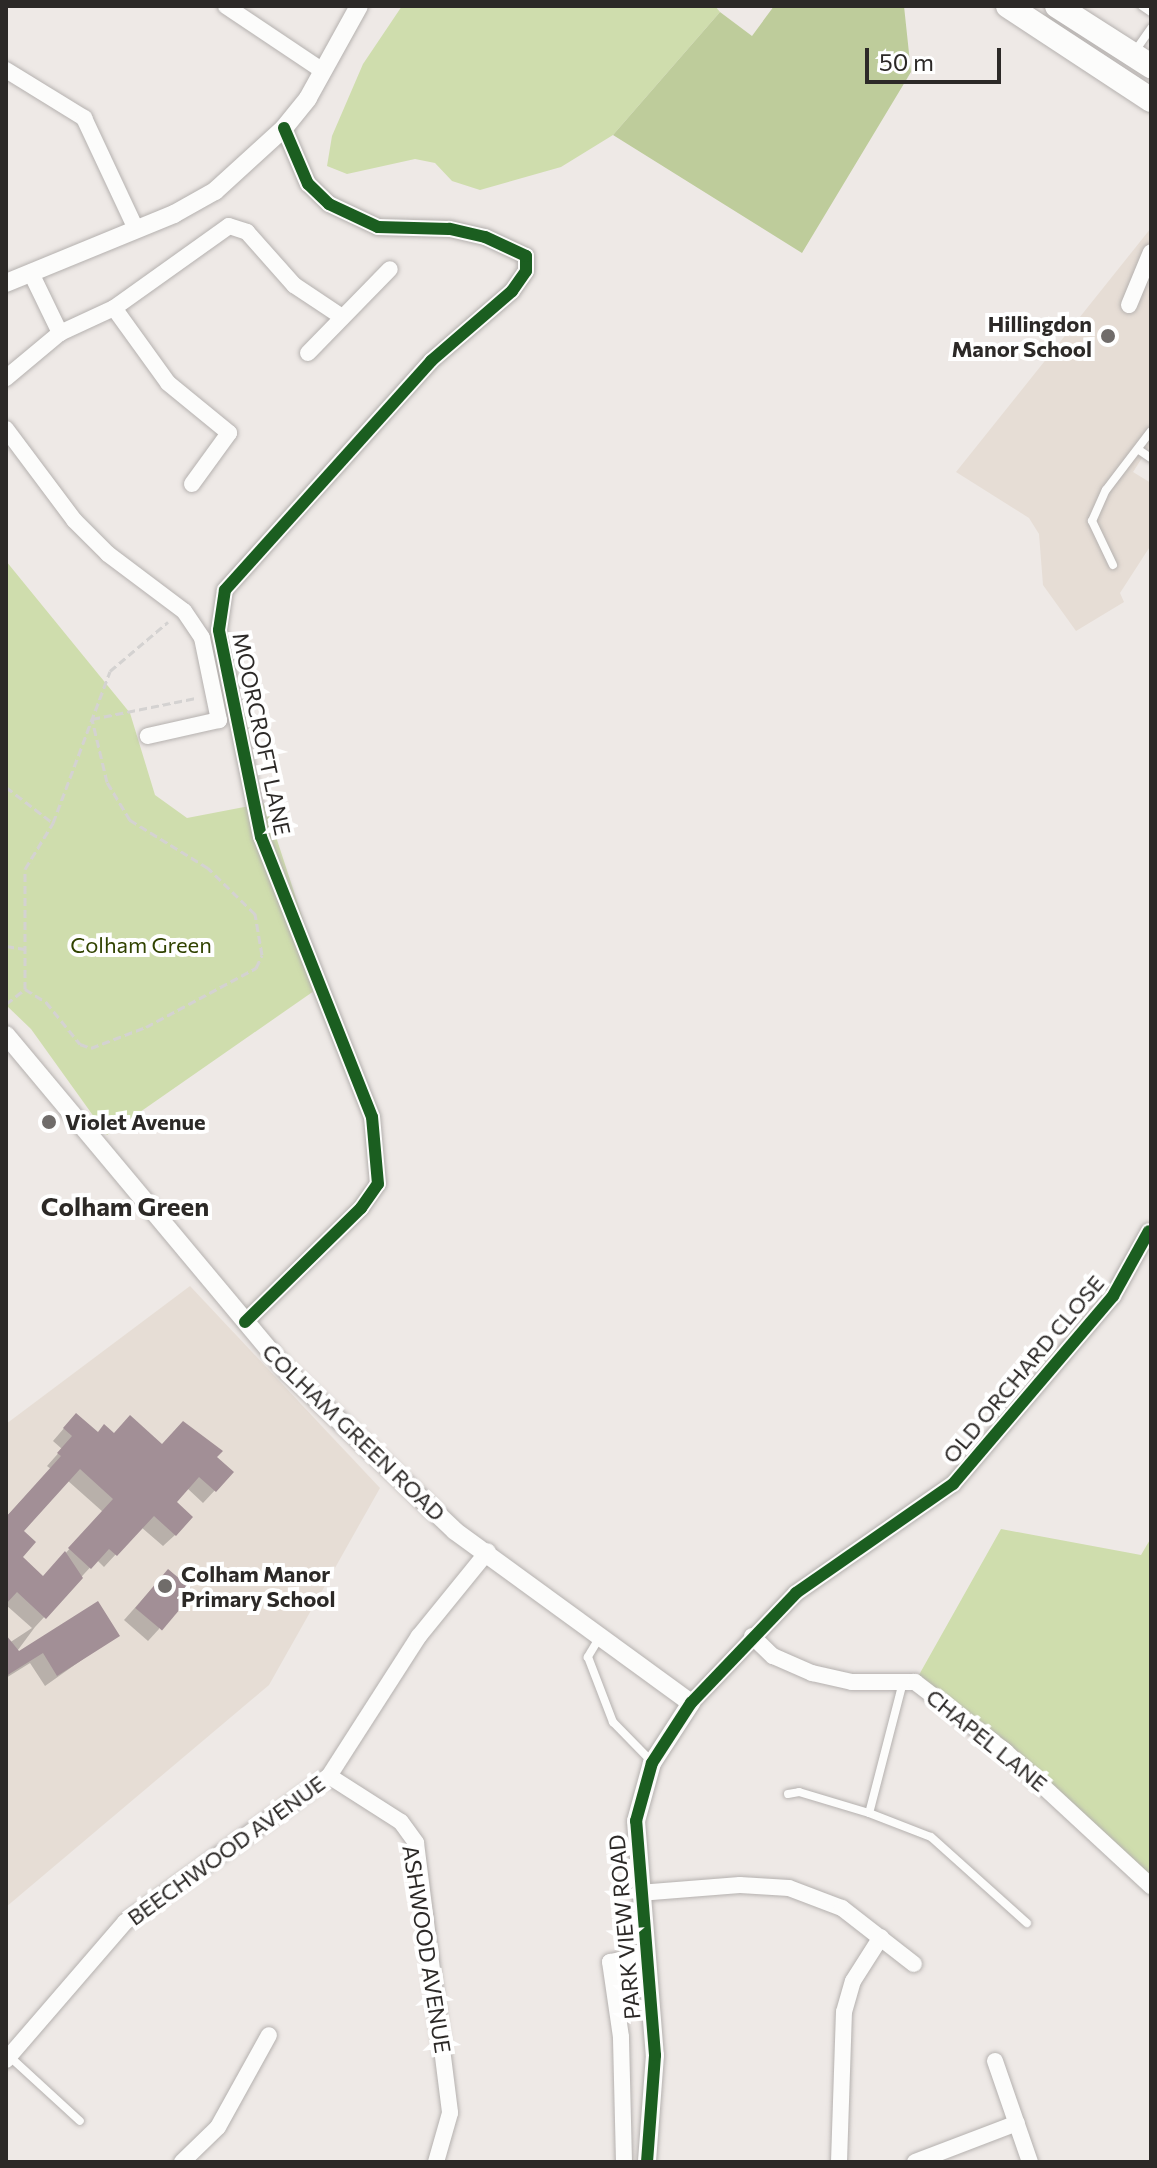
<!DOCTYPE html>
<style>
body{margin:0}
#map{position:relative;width:1157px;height:2168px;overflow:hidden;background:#eee9e6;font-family:Commissioner,sans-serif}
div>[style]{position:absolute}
.built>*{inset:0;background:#e6ddd5}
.green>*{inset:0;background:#cfddad}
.forest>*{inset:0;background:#becc9b}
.shadow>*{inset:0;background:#0003}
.building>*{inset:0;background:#a28f96;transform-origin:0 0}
.path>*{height:3px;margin-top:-1.5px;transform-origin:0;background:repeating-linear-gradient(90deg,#d4d2d1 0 8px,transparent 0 12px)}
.roads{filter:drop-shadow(0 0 2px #b5b1af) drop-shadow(0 0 2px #b5b1af)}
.service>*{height:8px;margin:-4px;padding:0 4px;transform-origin:4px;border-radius:4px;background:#fcfcfb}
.minor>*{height:16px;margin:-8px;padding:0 8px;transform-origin:8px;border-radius:8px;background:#fcfcfb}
.tertiary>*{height:18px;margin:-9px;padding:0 9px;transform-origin:9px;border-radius:9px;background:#fcfcfb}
.primary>*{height:24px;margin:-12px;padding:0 12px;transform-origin:12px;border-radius:12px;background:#fcfcfb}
.cycleway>*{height:12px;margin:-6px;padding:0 6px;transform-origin:6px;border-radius:6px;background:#1b5e20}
.dots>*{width:22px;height:22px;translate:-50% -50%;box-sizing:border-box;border:4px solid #fff;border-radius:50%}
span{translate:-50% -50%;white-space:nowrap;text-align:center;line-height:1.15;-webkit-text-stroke:8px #fff;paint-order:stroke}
.poi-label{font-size:22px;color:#2c2927;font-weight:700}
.right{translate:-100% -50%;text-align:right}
.left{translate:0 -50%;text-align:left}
.street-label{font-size:22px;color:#2c2927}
.park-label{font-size:22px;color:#314300}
.quarter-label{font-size:26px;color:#2c2927;font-weight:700}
.frame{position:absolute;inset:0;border:8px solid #2c2927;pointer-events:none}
.scale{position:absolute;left:865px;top:48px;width:136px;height:36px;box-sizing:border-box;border:4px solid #2c2927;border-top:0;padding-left:10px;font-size:24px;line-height:28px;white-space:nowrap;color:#2c2927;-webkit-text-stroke:6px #fff;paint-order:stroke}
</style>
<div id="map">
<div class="built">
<i style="clip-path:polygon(1151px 228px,1151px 444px,1133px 472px,1151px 483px,1151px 545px,1120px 593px,1124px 602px,1076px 631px,1043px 585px,1039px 534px,1029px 518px,956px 472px)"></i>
<i style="clip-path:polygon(190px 1286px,380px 1488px,269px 1685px,6px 1907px,6px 1424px)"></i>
</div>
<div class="green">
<i style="clip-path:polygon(402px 6px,715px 6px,720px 12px,613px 135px,561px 167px,480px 190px,452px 181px,435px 163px,415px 159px,347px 174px,327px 166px,332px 136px,363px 64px)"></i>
<i style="clip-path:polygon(6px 561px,130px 713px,155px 795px,187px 818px,265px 803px,324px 984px,107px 1135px,31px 1029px,6px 1005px)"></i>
<i style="clip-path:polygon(1001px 1529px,1141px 1555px,1151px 1538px,1151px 1886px,915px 1682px)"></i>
</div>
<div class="forest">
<i style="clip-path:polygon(774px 6px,904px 6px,911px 72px,802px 253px,613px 135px,720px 12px,752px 36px)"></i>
</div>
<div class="shadow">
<i style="clip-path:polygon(evenodd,65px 1427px,214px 1458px,231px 1473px,203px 1503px,187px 1488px,174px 1502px,175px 1535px,163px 1546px,141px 1527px,104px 1567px,97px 1560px,35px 1627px,12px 1658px,117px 1635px,45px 1686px,30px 1663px,6px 1678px,6px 1645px,32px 1628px,6px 1605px,6px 1517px,51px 1469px,47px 1466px,62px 1449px,53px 1441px,65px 1427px,67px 1480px,103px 1512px,43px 1578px,20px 1557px,21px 1531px,67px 1480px)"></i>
<i style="clip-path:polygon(157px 1583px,159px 1629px,148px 1641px,124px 1620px)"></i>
</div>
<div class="building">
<i style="clip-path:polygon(76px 1413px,98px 1432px,104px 1424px,114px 1433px,130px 1415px,162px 1444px,183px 1421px,223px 1451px,217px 1457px,234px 1472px,216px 1492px,199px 1477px,177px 1502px,193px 1517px,176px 1536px,154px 1516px,117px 1556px,109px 1549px,91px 1569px,68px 1548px,113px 1499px,80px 1469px,24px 1531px,36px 1542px,23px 1557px,43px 1576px,65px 1551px,83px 1578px,46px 1619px,17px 1592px,6px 1604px,6px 1517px,61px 1456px,57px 1453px,72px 1436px,63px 1428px)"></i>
<i style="left:168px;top:1569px;width:35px;height:51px;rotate:40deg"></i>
<i style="clip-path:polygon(98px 1601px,120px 1636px,57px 1676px,43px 1653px,6px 1676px,6px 1635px,19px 1651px)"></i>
</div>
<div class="path">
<i style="left:6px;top:787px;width:59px;rotate:37.5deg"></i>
<i style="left:6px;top:946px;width:19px;rotate:9deg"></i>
<i style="left:25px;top:989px;width:120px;rotate:-90deg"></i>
<i style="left:25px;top:869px;width:54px;rotate:-58.7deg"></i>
<i style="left:53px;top:823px;width:162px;rotate:-69.4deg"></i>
<i style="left:110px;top:671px;width:76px;rotate:-40.2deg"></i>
<i style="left:25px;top:989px;width:25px;rotate:32deg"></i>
<i style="left:46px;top:1002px;width:54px;rotate:51deg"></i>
<i style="left:80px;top:1044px;width:12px;rotate:20deg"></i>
<i style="left:91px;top:1048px;width:59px;rotate:-20.9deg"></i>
<i style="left:146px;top:1027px;width:125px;rotate:-28.2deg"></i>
<i style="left:256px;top:968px;width:14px;rotate:-65deg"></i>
<i style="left:262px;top:955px;width:42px;rotate:-99.7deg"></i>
<i style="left:255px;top:914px;width:66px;rotate:-135.6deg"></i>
<i style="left:208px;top:868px;width:92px;rotate:-148.4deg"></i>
<i style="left:130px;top:820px;width:44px;rotate:-121.2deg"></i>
<i style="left:107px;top:782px;width:65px;rotate:-103.4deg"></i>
<i style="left:92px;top:719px;width:106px;rotate:-11.4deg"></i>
<i style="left:6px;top:1004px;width:24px;rotate:-38deg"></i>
</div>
<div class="roads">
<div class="service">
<i style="left:1142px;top:6px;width:11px;rotate:34deg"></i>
<i style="left:1133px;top:54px;width:32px;rotate:-55deg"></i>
<i style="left:1139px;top:450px;width:14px;rotate:34deg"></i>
<i style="left:1113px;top:565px;width:49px;rotate:-115.5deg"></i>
<i style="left:1092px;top:521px;width:34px;rotate:-66deg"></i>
<i style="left:1106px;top:490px;width:74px;rotate:-52.7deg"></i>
<i style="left:601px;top:1635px;width:26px;rotate:121deg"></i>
<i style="left:588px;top:1657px;width:70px;rotate:69deg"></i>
<i style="left:613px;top:1722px;width:56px;rotate:45.7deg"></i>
<i style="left:903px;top:1682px;width:135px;rotate:104.5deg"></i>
<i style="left:869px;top:1813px;width:66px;rotate:21.2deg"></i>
<i style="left:931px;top:1837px;width:129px;rotate:41.9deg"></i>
<i style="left:788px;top:1794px;width:11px;rotate:-10deg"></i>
<i style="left:799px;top:1792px;width:73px;rotate:16.7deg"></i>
<i style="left:9px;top:2056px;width:96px;rotate:42.5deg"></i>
</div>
<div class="minor">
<i style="left:226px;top:6px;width:117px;rotate:33.8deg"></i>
<i style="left:6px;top:70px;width:92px;rotate:31.6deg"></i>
<i style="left:84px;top:118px;width:123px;rotate:64.9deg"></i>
<i style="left:31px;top:273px;width:67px;rotate:64.2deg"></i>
<i style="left:1129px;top:305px;width:57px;rotate:-67.5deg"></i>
<i style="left:114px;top:308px;width:92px;rotate:54.2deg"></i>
<i style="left:168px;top:383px;width:79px;rotate:39.3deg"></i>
<i style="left:229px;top:433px;width:63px;rotate:126deg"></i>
<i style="left:308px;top:353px;width:117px;rotate:-45.7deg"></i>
<i style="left:6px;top:378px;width:70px;rotate:-39.8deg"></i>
<i style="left:60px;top:333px;width:60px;rotate:-24.8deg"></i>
<i style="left:114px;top:308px;width:141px;rotate:-35.5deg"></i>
<i style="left:229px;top:226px;width:19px;rotate:18deg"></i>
<i style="left:247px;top:232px;width:71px;rotate:48.4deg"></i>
<i style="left:294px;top:285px;width:58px;rotate:33.7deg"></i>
<i style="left:6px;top:429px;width:114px;rotate:53.2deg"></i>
<i style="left:74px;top:520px;width:48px;rotate:45deg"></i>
<i style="left:108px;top:554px;width:95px;rotate:36.9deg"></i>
<i style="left:184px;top:611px;width:32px;rotate:56deg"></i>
<i style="left:202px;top:638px;width:84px;rotate:78.3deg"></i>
<i style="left:219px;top:720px;width:73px;rotate:167.3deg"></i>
<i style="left:245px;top:1322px;width:163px;rotate:-44.5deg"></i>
<i style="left:361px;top:1208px;width:29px;rotate:-55deg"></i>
<i style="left:378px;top:1184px;width:67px;rotate:-95.1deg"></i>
<i style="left:372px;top:1117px;width:301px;rotate:-111.6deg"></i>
<i style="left:261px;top:837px;width:211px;rotate:-101.5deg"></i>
<i style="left:219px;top:630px;width:40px;rotate:-81.5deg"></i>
<i style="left:225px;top:590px;width:308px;rotate:-48deg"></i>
<i style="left:431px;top:361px;width:107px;rotate:-40.8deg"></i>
<i style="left:512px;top:291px;width:24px;rotate:-55deg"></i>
<i style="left:526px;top:271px;width:15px;rotate:-90deg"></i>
<i style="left:526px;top:256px;width:45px;rotate:-155.1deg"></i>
<i style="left:485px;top:237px;width:37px;rotate:-167deg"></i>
<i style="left:449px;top:229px;width:71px;rotate:-178.4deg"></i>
<i style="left:378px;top:227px;width:54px;rotate:-154.9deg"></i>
<i style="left:329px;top:204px;width:29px;rotate:-136deg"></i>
<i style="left:308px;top:184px;width:61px;rotate:-113.2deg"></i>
<i style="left:752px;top:1636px;width:29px;rotate:44deg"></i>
<i style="left:773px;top:1656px;width:43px;rotate:23.6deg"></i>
<i style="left:812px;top:1673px;width:41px;rotate:12.7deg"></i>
<i style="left:852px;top:1682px;width:63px"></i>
<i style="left:915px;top:1682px;width:113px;rotate:37.5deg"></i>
<i style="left:1005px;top:1751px;width:199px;rotate:42.8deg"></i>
<i style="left:691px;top:1703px;width:152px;rotate:-46.3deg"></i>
<i style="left:796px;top:1593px;width:191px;rotate:-34.8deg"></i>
<i style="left:953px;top:1484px;width:247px;rotate:-49.6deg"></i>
<i style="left:1113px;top:1296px;width:74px;rotate:-61deg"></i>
<i style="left:329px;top:1776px;width:85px;rotate:32.6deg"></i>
<i style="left:401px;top:1822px;width:26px;rotate:54deg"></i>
<i style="left:416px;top:1843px;width:272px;rotate:82.8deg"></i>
<i style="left:450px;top:2113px;width:51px;rotate:105.9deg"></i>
<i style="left:639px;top:1893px;width:101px;rotate:-4.5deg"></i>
<i style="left:740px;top:1885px;width:49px;rotate:3.5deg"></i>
<i style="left:789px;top:1888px;width:57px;rotate:20.7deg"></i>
<i style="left:842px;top:1908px;width:91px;rotate:37.9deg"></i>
<i style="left:6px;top:2060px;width:182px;rotate:-49.2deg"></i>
<i style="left:125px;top:1922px;width:251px;rotate:-35.6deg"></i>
<i style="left:329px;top:1776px;width:166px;rotate:-57.3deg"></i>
<i style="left:419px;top:1636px;width:109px;rotate:-50.9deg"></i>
<i style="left:995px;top:2061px;width:107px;rotate:70.9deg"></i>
<i style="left:182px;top:2162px;width:50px;rotate:-44.2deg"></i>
<i style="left:218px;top:2127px;width:105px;rotate:-61deg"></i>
<i style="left:624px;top:2162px;width:125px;rotate:-91.4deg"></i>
<i style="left:621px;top:2037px;width:76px;rotate:-98.3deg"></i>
<i style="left:610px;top:1962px;width:36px;rotate:-11deg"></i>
<i style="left:839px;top:2162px;width:150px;rotate:-88.1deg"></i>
<i style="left:844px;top:2012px;width:32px;rotate:-74deg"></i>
<i style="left:853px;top:1981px;width:52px;rotate:-57.5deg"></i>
<i style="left:915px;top:2162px;width:109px;rotate:-20.9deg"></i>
</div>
<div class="tertiary">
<i style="left:6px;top:283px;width:182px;rotate:-22.3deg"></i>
<i style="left:174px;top:214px;width:47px;rotate:-29.3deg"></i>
<i style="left:215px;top:191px;width:93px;rotate:-42.4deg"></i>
<i style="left:284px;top:128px;width:38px;rotate:-51deg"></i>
<i style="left:308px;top:98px;width:105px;rotate:-61deg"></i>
<i style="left:6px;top:1035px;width:437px;rotate:50.1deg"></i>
<i style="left:286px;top:1370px;width:233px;rotate:43.6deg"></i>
<i style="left:455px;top:1531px;width:292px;rotate:36.1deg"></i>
<i style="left:691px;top:1703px;width:72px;rotate:123deg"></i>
<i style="left:652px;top:1763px;width:60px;rotate:105.4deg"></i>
<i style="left:636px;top:1821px;width:235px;rotate:85.4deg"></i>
<i style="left:655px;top:2055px;width:107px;rotate:94.3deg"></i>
</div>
<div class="primary">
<i style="left:1008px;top:6px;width:171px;rotate:33.3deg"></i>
<i style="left:1057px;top:6px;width:112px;rotate:32.6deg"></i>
</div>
</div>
<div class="cycleway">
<i style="left:245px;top:1322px;width:163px;rotate:-44.5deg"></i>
<i style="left:361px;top:1208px;width:29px;rotate:-55deg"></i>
<i style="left:378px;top:1184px;width:67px;rotate:-95.1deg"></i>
<i style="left:372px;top:1117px;width:301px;rotate:-111.6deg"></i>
<i style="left:261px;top:837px;width:211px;rotate:-101.5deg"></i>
<i style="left:219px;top:630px;width:40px;rotate:-81.5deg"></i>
<i style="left:225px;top:590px;width:308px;rotate:-48deg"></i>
<i style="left:431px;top:361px;width:107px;rotate:-40.8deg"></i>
<i style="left:512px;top:291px;width:24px;rotate:-55deg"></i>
<i style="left:526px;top:271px;width:15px;rotate:-90deg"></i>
<i style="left:526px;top:256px;width:45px;rotate:-155.1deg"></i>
<i style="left:485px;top:237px;width:37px;rotate:-167deg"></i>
<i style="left:449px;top:229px;width:71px;rotate:-178.4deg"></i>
<i style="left:378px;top:227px;width:54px;rotate:-154.9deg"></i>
<i style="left:329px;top:204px;width:29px;rotate:-136deg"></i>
<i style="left:308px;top:184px;width:61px;rotate:-113.2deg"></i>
<i style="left:647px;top:2162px;width:107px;rotate:-85.7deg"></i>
<i style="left:655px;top:2055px;width:235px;rotate:-94.6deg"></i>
<i style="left:636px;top:1821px;width:60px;rotate:-74.6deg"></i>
<i style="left:652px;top:1763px;width:72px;rotate:-57deg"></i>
<i style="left:691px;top:1703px;width:152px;rotate:-46.3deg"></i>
<i style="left:796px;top:1593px;width:191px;rotate:-34.8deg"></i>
<i style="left:953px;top:1484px;width:247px;rotate:-49.6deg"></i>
<i style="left:1113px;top:1296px;width:74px;rotate:-61deg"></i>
</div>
<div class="dots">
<i style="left:1108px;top:336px;background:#706c6a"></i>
<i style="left:49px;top:1122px;background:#706c6a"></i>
<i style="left:165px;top:1586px;background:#706c6a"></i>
</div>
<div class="poi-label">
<span class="right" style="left:1092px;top:336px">Hillingdon<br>Manor School</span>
<span class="left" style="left:65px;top:1122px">Violet Avenue</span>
<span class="left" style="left:181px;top:1586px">Colham Manor<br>Primary School</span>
</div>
<div class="street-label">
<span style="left:262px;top:734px;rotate:78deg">MOORCROFT LANE</span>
<span style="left:1023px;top:1369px;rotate:-50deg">OLD ORCHARD CLOSE</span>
<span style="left:354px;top:1432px;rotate:44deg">COLHAM GREEN ROAD</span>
<span style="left:987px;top:1740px;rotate:39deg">CHAPEL LANE</span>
<span style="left:226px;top:1850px;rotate:-36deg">BEECHWOOD AVENUE</span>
<span style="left:624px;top:1927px;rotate:-95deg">PARK VIEW ROAD</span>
<span style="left:427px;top:1949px;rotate:81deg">ASHWOOD AVENUE</span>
</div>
<div class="park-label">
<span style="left:141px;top:945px">Colham Green</span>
</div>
<div class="quarter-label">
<span style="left:125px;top:1206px">Colham Green</span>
</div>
<div class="frame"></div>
<div class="scale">50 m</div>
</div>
